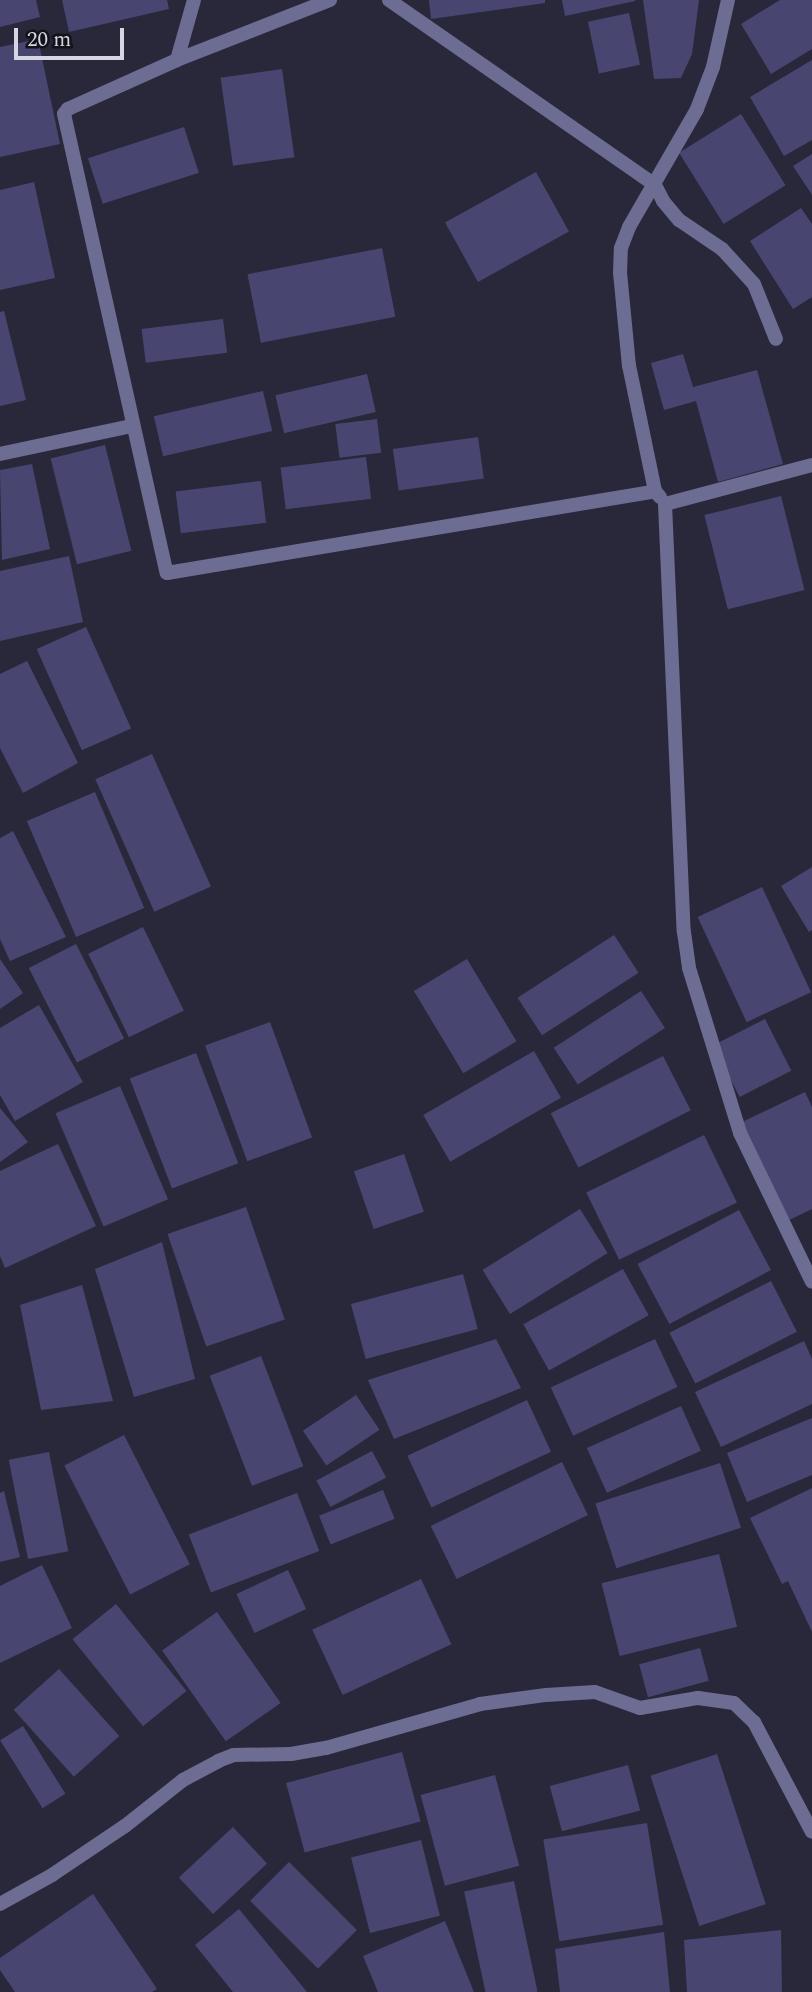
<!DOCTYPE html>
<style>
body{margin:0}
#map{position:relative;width:812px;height:1992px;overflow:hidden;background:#29283a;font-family:Spectral,serif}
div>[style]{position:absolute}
.building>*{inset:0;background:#484570;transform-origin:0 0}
.minor>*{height:14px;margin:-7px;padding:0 7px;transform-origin:7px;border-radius:7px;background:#6d6c93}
span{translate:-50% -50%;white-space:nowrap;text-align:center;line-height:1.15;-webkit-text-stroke:7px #12121a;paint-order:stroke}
.scale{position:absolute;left:14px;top:28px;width:110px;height:32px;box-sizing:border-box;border:4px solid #d6d6e2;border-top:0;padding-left:9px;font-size:21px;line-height:24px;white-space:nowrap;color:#d6d6e2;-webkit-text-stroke:5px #12121a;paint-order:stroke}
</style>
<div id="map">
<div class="building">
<i style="clip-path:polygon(0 0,36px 0,40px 17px,0 27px)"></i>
<i style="clip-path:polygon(62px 0,167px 0,169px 9px,69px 32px)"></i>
<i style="clip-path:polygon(429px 0,545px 0,545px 3px,431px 19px)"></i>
<i style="clip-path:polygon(562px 0,635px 0,635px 1px,565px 16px)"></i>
<i style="clip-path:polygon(643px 0,699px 0,692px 54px,681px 78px,654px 79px)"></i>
<i style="clip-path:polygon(780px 0,812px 0,812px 49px,771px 74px,741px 24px)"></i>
<i style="left:629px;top:13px;width:53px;height:42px;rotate:78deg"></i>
<i style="clip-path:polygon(38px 39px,60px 144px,0 157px,0 47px)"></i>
<i style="clip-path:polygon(812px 60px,812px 140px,784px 156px,750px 97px)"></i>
<i style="left:282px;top:69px;width:89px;height:62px;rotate:82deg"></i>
<i style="left:741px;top:114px;width:84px;height:73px;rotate:58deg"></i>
<i style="left:184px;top:127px;width:48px;height:101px;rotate:72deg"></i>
<i style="clip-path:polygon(812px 154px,812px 195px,793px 166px)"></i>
<i style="left:536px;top:172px;width:68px;height:104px;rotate:61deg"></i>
<i style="clip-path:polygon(34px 182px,55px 278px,0 290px,0 190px)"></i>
<i style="clip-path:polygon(801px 208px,812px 224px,812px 297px,793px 309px,750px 241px)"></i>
<i style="left:382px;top:248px;width:70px;height:137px;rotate:79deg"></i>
<i style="clip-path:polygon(4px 311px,26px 400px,0 406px,0 312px)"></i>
<i style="left:223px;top:319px;width:34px;height:82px;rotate:83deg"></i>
<i style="clip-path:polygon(683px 354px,693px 387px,757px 370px,783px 464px,718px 482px,696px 401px,664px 410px,651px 363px)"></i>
<i style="left:367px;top:374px;width:39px;height:94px;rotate:77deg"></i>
<i style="left:263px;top:391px;width:41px;height:112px;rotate:77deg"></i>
<i style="left:377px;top:419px;width:34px;height:42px;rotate:83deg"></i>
<i style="left:478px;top:437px;width:42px;height:86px;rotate:82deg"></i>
<i style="left:105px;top:445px;width:109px;height:56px;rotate:76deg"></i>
<i style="left:366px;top:457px;width:42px;height:86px;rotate:83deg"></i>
<i style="clip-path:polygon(32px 464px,50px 549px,2px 560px,0 470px)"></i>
<i style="left:261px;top:481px;width:42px;height:86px;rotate:83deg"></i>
<i style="left:781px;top:496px;width:97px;height:79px;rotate:76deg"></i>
<i style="clip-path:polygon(69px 556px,83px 622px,0 641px,0 571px)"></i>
<i style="left:86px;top:627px;width:111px;height:54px;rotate:66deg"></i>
<i style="clip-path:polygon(27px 661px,78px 763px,23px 793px,0 748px,0 674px)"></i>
<i style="left:152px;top:754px;width:145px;height:62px;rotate:66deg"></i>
<i style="left:95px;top:792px;width:126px;height:74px;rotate:67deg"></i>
<i style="clip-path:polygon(13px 831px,66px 937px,10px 961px,0 939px,0 838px)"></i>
<i style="clip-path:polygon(812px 867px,812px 930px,809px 932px,781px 886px)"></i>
<i style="left:762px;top:887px;width:116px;height:71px;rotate:65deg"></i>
<i style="left:143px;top:927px;width:93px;height:61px;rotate:64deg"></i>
<i style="left:614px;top:935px;width:45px;height:115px;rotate:57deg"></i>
<i style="left:76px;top:944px;width:106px;height:53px;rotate:63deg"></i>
<i style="clip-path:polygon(0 959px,23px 993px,0 1009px)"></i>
<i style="left:467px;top:959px;width:96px;height:62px;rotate:59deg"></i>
<i style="left:641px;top:991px;width:44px;height:104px;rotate:57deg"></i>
<i style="clip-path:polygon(39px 1005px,83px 1082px,15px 1121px,0 1095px,0 1028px)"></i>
<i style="left:765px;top:1019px;width:58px;height:58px;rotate:63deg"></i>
<i style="left:270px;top:1022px;width:123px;height:69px;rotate:70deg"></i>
<i style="left:534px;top:1051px;width:54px;height:128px;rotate:60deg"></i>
<i style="left:196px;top:1053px;width:118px;height:71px;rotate:69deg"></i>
<i style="left:663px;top:1056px;width:61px;height:126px;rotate:63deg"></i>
<i style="left:120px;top:1086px;width:123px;height:70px;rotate:67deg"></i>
<i style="clip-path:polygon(805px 1092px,812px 1107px,812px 1209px,785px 1222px,738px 1124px)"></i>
<i style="clip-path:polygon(0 1108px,28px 1142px,0 1162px)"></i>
<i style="left:704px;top:1135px;width:75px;height:131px;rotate:64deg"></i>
<i style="clip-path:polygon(58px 1144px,96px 1226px,5px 1268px,0 1256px,0 1171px)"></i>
<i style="left:404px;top:1154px;width:61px;height:53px;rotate:71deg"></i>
<i style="left:246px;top:1207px;width:119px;height:83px;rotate:71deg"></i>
<i style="left:580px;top:1209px;width:52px;height:115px;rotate:58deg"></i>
<i style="left:739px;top:1210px;width:68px;height:115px;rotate:62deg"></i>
<i style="clip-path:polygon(162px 1242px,195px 1379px,134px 1397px,95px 1269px)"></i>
<i style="left:623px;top:1269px;width:53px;height:114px;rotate:61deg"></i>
<i style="left:463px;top:1274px;width:57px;height:116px;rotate:75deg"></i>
<i style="left:771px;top:1281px;width:57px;height:114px;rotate:63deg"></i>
<i style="clip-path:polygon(82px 1285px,113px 1401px,41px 1410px,20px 1305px)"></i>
<i style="clip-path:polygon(496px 1339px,521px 1388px,394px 1439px,368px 1380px)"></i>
<i style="left:655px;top:1339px;width:53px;height:115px;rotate:65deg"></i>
<i style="clip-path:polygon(804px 1341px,812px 1359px,812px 1404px,721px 1447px,695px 1392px)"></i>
<i style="left:261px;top:1356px;width:118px;height:55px;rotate:69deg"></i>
<i style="left:356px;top:1395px;width:42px;height:64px;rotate:56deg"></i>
<i style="left:527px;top:1400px;width:57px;height:132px;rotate:65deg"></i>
<i style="left:681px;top:1406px;width:49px;height:103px;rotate:66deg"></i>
<i style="clip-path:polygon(812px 1418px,812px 1475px,747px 1502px,727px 1453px)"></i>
<i style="left:124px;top:1435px;width:145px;height:67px;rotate:63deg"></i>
<i style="left:372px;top:1451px;width:30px;height:63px;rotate:62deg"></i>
<i style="left:49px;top:1452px;width:101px;height:41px;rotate:79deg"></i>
<i style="left:562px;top:1462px;width:59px;height:146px;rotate:64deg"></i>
<i style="left:720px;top:1463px;width:68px;height:131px;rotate:72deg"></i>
<i style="clip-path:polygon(812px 1488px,812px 1632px,788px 1581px,782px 1584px,750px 1518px)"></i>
<i style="left:383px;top:1490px;width:31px;height:69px;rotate:68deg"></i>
<i style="clip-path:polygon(4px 1491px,20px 1557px,0 1562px,0 1493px)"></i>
<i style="left:297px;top:1493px;width:62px;height:116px;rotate:69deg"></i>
<i style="left:719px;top:1554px;width:75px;height:121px;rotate:76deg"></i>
<i style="clip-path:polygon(42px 1565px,72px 1628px,0 1663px,0 1586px)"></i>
<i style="left:288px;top:1570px;width:43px;height:57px;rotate:65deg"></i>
<i style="left:421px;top:1579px;width:72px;height:120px;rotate:65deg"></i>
<i style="left:116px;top:1604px;width:112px;height:56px;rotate:51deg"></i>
<i style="left:217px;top:1612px;width:111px;height:67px;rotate:55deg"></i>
<i style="left:700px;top:1648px;width:34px;height:63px;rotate:75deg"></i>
<i style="left:59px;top:1669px;width:90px;height:61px;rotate:48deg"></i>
<i style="left:23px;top:1726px;width:80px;height:27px;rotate:58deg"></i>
<i style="left:402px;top:1752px;width:72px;height:120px;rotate:75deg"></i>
<i style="left:717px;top:1754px;width:158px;height:70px;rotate:72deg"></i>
<i style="left:628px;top:1765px;width:47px;height:81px;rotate:75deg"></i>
<i style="left:495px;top:1775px;width:94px;height:77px;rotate:75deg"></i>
<i style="left:647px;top:1823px;width:103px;height:105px;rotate:81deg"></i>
<i style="left:233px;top:1827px;width:50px;height:74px;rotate:47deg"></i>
<i style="left:421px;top:1840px;width:78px;height:72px;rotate:76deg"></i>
<i style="left:289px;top:1862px;width:96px;height:55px;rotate:45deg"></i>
<i style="left:514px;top:1881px;width:113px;height:51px;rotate:78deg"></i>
<i style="clip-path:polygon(93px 1894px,157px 1989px,152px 1992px,15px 1992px,0 1970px,0 1958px)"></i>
<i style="clip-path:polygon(239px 1909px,307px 1992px,233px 1992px,195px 1945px)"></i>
<i style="clip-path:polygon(445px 1921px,474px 1992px,378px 1992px,363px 1956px)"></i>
<i style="clip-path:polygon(781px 1930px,782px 1992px,687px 1992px,684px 1940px)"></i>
<i style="clip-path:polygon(664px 1932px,670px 1992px,560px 1992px,555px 1949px)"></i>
</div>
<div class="minor">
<i style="left:330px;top:0;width:164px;rotate:158.6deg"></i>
<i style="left:177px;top:60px;width:120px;rotate:155.8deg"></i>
<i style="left:68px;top:109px;width:6px;rotate:129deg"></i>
<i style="left:64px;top:114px;width:470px;rotate:77.4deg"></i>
<i style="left:167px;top:573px;width:495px;rotate:-9.5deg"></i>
<i style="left:389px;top:0;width:324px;rotate:34.8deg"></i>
<i style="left:655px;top:185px;width:18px;rotate:63deg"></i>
<i style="left:663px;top:201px;width:25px;rotate:50deg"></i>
<i style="left:679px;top:220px;width:52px;rotate:34deg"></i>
<i style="left:722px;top:249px;width:47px;rotate:47.6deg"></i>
<i style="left:754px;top:284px;width:59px;rotate:68.2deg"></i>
<i style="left:177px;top:60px;width:62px;rotate:-74.2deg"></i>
<i style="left:0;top:454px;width:135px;rotate:-12deg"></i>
<i style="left:812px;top:465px;width:152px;rotate:165.1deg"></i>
<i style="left:665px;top:504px;width:428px;rotate:87.5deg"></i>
<i style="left:684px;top:932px;width:36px;rotate:82deg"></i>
<i style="left:689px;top:968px;width:173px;rotate:72.8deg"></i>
<i style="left:740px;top:1133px;width:165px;rotate:64.2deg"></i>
<i style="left:660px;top:497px;width:8px;rotate:-130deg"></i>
<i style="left:655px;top:491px;width:128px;rotate:-101.7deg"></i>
<i style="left:629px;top:366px;width:93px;rotate:-95.5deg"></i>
<i style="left:620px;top:273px;width:25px;rotate:-88deg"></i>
<i style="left:621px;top:248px;width:22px;rotate:-69deg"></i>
<i style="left:629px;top:227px;width:136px;rotate:-60deg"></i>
<i style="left:697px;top:109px;width:45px;rotate:-69.1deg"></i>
<i style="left:713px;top:67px;width:69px;rotate:-77.4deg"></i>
<i style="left:0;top:1904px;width:60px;rotate:-29.1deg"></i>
<i style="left:52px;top:1875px;width:88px;rotate:-33.9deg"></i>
<i style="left:125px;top:1826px;width:74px;rotate:-38.4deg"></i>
<i style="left:183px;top:1780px;width:40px;rotate:-28deg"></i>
<i style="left:218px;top:1761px;width:17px;rotate:-21deg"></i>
<i style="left:234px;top:1755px;width:57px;rotate:-1deg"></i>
<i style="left:291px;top:1754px;width:36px;rotate:-10deg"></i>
<i style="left:326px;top:1748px;width:160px;rotate:-15.9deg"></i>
<i style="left:480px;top:1704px;width:67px;rotate:-7.8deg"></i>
<i style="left:546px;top:1695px;width:49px;rotate:-3.5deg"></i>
<i style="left:595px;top:1692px;width:48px;rotate:19.6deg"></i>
<i style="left:640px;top:1708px;width:59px;rotate:-9.8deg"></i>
<i style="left:698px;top:1698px;width:36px;rotate:8deg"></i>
<i style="left:734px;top:1703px;width:28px;rotate:44deg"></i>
<i style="left:754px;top:1722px;width:124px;rotate:62.2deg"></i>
</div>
<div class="scale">20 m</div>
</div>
